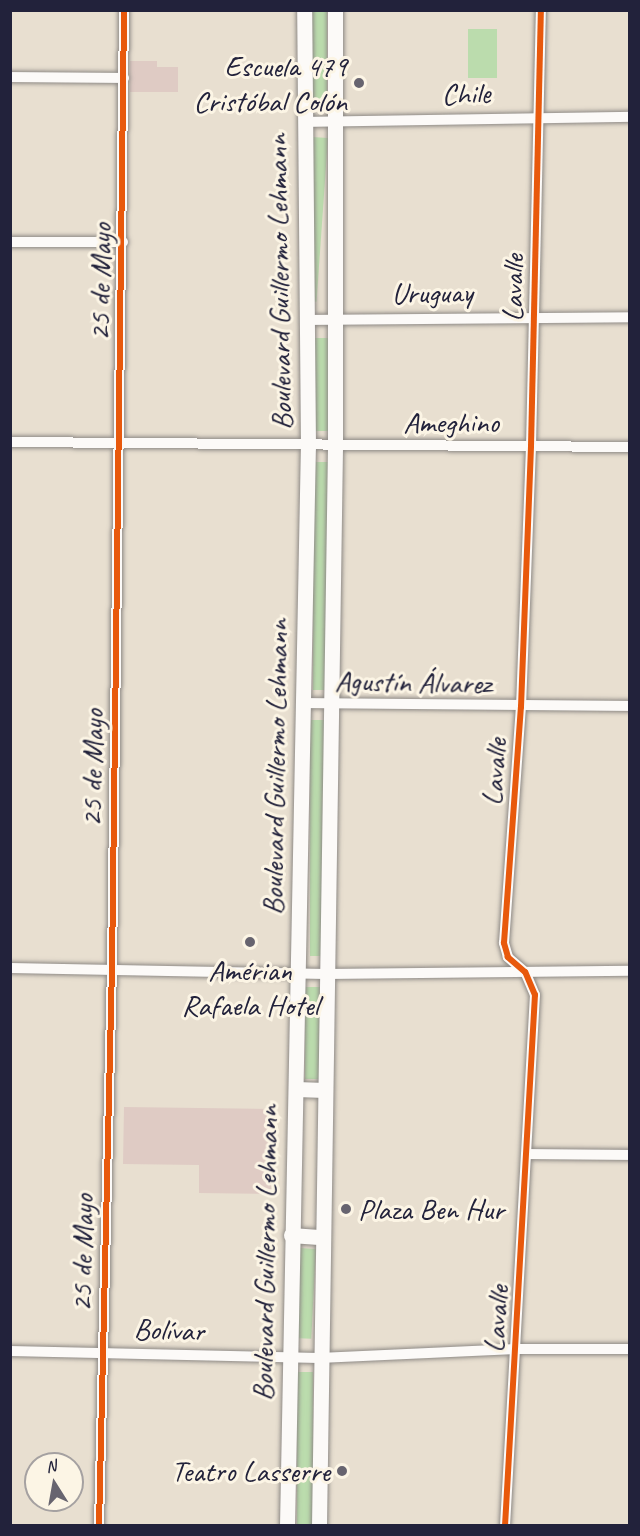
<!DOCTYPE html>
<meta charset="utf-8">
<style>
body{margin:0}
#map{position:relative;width:640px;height:1536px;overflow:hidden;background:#e8dfd0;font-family:Caveat,sans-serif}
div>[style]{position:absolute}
.green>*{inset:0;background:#bbdcad;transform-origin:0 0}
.building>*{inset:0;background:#dfcbc4}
.roads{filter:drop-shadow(0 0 2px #8e8a86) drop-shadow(0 0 2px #8e8a86)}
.minor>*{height:10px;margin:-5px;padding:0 5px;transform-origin:5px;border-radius:5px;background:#fcfaf8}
.secondary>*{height:15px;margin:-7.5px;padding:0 7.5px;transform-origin:7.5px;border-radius:7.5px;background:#fcfaf8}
.cycleway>*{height:6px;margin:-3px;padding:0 3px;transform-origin:3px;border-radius:3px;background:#e8590c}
.dots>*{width:16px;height:16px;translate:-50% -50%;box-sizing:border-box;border:3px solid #fcf5e5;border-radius:50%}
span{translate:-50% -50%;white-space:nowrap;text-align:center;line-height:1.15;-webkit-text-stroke:6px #fcf5e5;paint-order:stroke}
.poi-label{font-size:30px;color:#22223b}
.right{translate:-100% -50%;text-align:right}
.left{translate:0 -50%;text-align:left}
.street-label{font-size:30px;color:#22223b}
.frame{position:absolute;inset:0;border:12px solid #22223b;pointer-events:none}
.north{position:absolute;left:24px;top:1452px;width:60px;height:60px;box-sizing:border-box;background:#fcf5e5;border:2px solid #a5a1a1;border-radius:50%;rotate:349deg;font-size:16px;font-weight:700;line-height:24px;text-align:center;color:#22223b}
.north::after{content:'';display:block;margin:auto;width:21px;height:27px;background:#67646f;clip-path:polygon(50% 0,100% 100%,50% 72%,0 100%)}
</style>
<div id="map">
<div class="green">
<i style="left:310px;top:11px;width:17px;height:93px"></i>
<i style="left:468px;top:29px;width:29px;height:49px"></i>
<i style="left:312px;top:137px;width:16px;height:164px;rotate:4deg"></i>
<i style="left:312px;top:338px;width:17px;height:93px"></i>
<i style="left:313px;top:462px;width:17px;height:228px"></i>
<i style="left:310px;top:720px;width:16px;height:236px"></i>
<i style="left:305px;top:987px;width:16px;height:92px"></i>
<i style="left:299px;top:1248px;width:17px;height:90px;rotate:3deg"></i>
<i style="left:297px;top:1372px;width:16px;height:154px"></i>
</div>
<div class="building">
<i style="clip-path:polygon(130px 61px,157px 61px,157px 67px,178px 67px,178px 92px,130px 92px)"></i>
<i style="clip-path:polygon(124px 1107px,272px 1109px,271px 1194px,199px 1193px,199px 1165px,123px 1164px)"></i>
</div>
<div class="roads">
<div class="minor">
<i style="left:10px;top:77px;width:114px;rotate:0.5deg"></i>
<i style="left:305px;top:122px;width:325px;rotate:-0.9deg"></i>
<i style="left:10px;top:242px;width:113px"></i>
<i style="left:308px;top:320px;width:322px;rotate:-0.5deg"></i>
<i style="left:10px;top:442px;width:620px;rotate:0.46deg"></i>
<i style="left:304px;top:703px;width:326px;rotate:0.5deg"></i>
<i style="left:10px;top:968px;width:316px;rotate:1.1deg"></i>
<i style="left:326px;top:974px;width:304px;rotate:-0.6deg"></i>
<i style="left:529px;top:1154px;width:101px;rotate:0.6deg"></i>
<i style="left:10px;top:1351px;width:309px;rotate:1.3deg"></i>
<i style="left:319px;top:1358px;width:198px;rotate:-2.6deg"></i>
<i style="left:517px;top:1349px;width:113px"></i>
<i style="left:99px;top:1526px;width:558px;rotate:-88.67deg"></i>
<i style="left:112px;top:968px;width:958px;rotate:-89.28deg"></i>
<i style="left:505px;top:1526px;width:532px;rotate:-86.77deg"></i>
<i style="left:535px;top:995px;width:25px;rotate:-113deg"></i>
<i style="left:525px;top:972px;width:23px;rotate:-139deg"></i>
<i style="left:508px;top:957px;width:15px;rotate:-106deg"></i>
<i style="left:504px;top:943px;width:237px;rotate:-85.9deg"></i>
<i style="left:521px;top:707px;width:261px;rotate:-87.8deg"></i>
<i style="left:531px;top:446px;width:436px;rotate:-88.7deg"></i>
</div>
<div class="secondary">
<i style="left:296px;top:1089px;width:29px;rotate:2deg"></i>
<i style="left:291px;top:1235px;width:31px;rotate:4deg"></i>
<i style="left:287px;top:1526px;width:1079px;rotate:-88.89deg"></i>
<i style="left:308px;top:447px;width:437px;rotate:-90.5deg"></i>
<i style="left:319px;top:1526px;width:1079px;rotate:-89.15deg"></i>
<i style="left:335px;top:447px;width:437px;rotate:-90deg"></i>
</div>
</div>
<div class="cycleway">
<i style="left:99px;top:1526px;width:558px;rotate:-88.67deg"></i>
<i style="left:112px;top:968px;width:958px;rotate:-89.28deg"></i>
<i style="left:505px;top:1526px;width:532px;rotate:-86.77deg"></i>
<i style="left:535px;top:995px;width:25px;rotate:-113deg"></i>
<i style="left:525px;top:972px;width:23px;rotate:-139deg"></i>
<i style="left:508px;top:957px;width:15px;rotate:-106deg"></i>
<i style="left:504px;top:943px;width:237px;rotate:-85.9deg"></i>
<i style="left:521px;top:707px;width:261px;rotate:-87.8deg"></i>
<i style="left:531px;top:446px;width:436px;rotate:-88.7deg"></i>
</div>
<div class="dots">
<i style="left:359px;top:83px;background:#67646f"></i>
<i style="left:250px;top:942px;background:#67646f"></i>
<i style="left:346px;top:1209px;background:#67646f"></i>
<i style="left:342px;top:1471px;background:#67646f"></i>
</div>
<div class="poi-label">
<span class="right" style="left:347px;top:83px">Escuela 479<br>Cristóbal Colón</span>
<span style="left:250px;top:987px">Amérian<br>Rafaela Hotel</span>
<span class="left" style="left:358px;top:1209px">Plaza Ben Hur</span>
<span class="right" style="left:330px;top:1471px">Teatro Lasserre</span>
</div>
<div class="street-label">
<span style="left:466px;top:94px;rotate:-2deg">Chile</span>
<span style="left:100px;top:282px;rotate:-89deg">25 de Mayo</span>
<span style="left:279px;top:282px;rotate:-91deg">Boulevard Guillermo Lehmann</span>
<span style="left:513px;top:288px;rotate:-89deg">Lavalle</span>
<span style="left:432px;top:293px;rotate:-1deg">Uruguay</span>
<span style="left:451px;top:422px">Ameghino</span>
<span style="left:413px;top:682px;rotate:1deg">Agustín Álvarez</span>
<span style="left:275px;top:767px;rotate:-89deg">Boulevard Guillermo Lehmann</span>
<span style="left:92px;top:768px;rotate:-89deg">25 de Mayo</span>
<span style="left:494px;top:772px;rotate:-86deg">Lavalle</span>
<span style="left:82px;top:1253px;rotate:-89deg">25 de Mayo</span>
<span style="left:265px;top:1253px;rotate:-89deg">Boulevard Guillermo Lehmann</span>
<span style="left:496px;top:1319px;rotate:-86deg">Lavalle</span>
<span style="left:169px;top:1330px;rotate:2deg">Bolívar</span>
</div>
<div class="frame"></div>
<div class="north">N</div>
</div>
